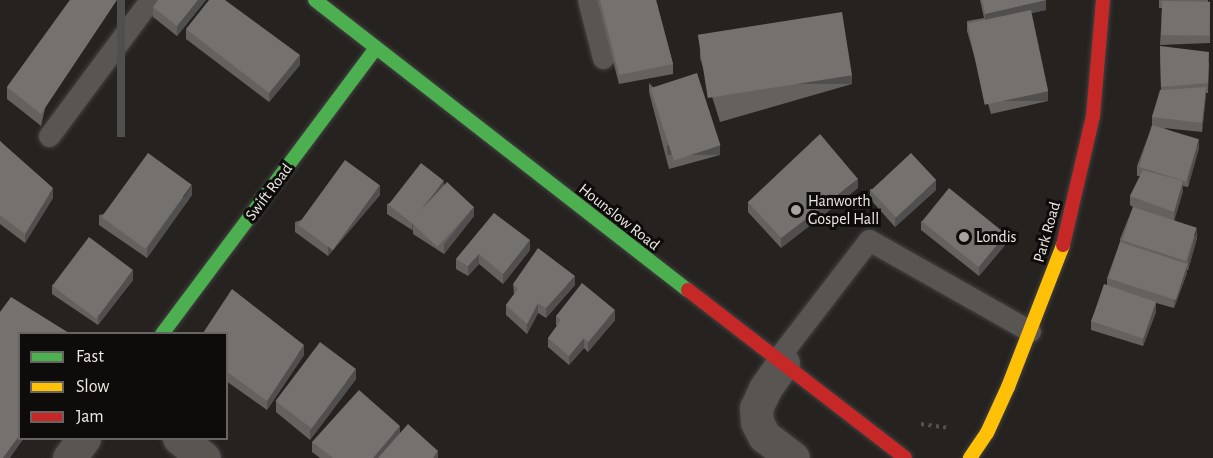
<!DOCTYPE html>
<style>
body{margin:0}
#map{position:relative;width:1213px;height:458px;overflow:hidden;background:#252220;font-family:"Alegreya Sans",sans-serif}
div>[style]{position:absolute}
.path>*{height:4px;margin-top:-2px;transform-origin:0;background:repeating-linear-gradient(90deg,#53514f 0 3px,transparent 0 7.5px)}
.roads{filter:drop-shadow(0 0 2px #42403e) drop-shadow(0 0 2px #42403e)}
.lane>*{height:21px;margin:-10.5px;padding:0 10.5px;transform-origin:10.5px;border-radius:10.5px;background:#585553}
.street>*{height:33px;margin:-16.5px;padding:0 16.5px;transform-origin:16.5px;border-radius:16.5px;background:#585553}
.fast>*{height:14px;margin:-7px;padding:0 7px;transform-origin:7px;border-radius:7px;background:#4caf50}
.slow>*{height:14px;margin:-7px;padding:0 7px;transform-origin:7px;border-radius:7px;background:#ffc107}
.jam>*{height:14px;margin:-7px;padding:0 7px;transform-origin:7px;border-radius:7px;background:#c62828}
.wall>*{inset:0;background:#64615f}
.shaded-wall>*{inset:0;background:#514f4e;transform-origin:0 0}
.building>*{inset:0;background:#74716f;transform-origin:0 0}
.dots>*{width:16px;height:16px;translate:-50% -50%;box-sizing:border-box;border:3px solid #0e0c0a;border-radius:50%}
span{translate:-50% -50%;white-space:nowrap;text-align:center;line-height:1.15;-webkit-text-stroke:6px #0e0c0a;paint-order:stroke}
.street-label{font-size:16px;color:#ece8e5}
.poi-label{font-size:16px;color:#ece8e5}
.left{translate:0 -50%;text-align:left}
.legend{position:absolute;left:18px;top:332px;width:210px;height:108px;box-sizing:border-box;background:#0e0c0a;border:2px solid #676462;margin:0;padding:8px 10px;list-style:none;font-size:18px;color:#ece8e5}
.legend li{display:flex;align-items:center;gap:12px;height:30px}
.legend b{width:30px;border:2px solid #676462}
</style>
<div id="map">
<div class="path">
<i style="left:921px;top:424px;width:27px;rotate:8deg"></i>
</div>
<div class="roads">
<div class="lane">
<i style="left:588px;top:0;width:60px;rotate:75.5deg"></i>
<i style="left:49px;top:136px;width:169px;rotate:-53.4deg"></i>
<i style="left:778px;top:358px;width:149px;rotate:-52.4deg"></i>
<i style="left:869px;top:240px;width:185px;rotate:29.5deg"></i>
</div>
<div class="street">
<i style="left:783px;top:363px;width:32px;rotate:125deg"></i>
<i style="left:765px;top:389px;width:21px;rotate:115deg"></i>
<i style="left:756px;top:408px;width:14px;rotate:86deg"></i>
<i style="left:757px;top:422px;width:16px;rotate:63deg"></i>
<i style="left:764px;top:436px;width:36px;rotate:37deg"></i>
<i style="left:179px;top:438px;width:32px;rotate:39deg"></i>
<i style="left:69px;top:458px;width:25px;rotate:-53deg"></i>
</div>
<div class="fast">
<i style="left:315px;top:0;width:472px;rotate:37.9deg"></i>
<i style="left:162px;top:334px;width:356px;rotate:-53.2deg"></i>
</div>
<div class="slow">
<i style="left:970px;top:458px;width:30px;rotate:-56deg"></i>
<i style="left:987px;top:433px;width:51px;rotate:-65.5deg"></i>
<i style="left:1008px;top:387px;width:152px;rotate:-68.8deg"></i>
</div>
<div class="jam">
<i style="left:1063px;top:245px;width:132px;rotate:-76.9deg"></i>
<i style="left:1093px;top:116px;width:116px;rotate:-85.1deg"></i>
<i style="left:688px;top:290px;width:274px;rotate:37.7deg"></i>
</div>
</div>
<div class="wall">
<i style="clip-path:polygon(70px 0,41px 126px,7px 99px,7px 87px)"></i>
<i style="clip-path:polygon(206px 0,177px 36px,153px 17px,153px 7px)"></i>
<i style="clip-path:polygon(597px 0,656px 0,673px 64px,673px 74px,619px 84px)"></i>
<i style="clip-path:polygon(980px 0,1046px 0,1046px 10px,1031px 13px,1048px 101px,991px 114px,967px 31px,967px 21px,984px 18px)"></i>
<i style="clip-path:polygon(1159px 0,1208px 0,1208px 2px,1210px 2px,1210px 43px,1160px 45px,1162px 8px,1159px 8px)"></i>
<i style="clip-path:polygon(186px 29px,300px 65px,269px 102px,186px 39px)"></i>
<i style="clip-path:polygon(1160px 46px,1209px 62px,1208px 93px,1206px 93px,1202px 132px,1164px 128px,1199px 148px,1188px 187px,1183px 186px,1183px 191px,1174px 220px,1197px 238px,1188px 270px,1187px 270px,1187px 273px,1174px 308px,1156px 303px,1156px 312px,1143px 346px,1091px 330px,1091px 321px,1107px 284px,1107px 278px,1120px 242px,1120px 239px,1133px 207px,1130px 205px,1130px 196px,1140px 176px,1137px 176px,1137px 166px,1152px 126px,1152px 117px,1161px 90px)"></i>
<i style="clip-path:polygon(700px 48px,852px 84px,720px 122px,700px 58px)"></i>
<i style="clip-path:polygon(649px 83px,720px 155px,669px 169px,649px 92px)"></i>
<i style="clip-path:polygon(0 141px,53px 198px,25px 243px,0 224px)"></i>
<i style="clip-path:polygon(444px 185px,474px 216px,444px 254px,413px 234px,413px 229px,412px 230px,387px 214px,387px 204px)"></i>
<i style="clip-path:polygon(858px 188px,781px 248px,748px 212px,748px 202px)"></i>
<i style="clip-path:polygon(870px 189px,936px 190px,895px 227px,870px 199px)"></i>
<i style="clip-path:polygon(192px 195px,147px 258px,99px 225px,99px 215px)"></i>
<i style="clip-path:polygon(380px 195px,328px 256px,295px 232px,295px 222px)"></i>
<i style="clip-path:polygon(494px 213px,530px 250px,503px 284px,479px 264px,468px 276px,456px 269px,456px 259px)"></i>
<i style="clip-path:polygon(921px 221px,1006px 244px,979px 276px,921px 230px)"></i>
<i style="clip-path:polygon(133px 280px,98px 325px,52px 294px,52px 285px)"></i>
<i style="clip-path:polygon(513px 284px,575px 285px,546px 318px,538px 313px,527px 334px,506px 315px,506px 305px,514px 294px)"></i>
<i style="clip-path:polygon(556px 316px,615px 320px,588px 352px,584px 348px,569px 365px,548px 347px,548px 338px,557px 326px,556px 325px)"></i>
<i style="clip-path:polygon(226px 333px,304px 355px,267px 410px,226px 381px)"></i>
<i style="clip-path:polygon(356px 379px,310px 440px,276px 412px,276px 402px)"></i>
<i style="clip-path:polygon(400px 433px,438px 458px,320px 458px,312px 452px,312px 442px)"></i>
</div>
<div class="shaded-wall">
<i style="left:117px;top:0;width:8px;height:137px"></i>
<i style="clip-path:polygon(198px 0,206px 0,177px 36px,177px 26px)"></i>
<i style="clip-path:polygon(1046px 0,1046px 10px,985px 23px,985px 14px)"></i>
<i style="clip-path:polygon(300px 55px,300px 65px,269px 102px,269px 93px)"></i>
<i style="left:852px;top:75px;width:9px;height:137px;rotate:90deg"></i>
<i style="clip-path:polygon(1206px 87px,1206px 97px,1202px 132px,1202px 123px)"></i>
<i style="left:1048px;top:91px;width:10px;height:58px;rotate:90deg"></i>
<i style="clip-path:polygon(1199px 139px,1199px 148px,1188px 187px,1188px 178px)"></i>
<i style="left:720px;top:145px;width:10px;height:53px;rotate:90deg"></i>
<i style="clip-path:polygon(858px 179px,858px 188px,781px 248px,781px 238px)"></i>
<i style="clip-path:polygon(936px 180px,936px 190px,895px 227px,895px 218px)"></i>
<i style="clip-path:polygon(444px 181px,444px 191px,413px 224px,413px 229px,412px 230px,412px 220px)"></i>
<i style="clip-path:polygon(1183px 181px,1183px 191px,1174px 222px,1174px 212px)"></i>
<i style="clip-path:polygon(192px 185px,192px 195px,147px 258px,147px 248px)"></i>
<i style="clip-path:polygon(380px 185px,380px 195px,328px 256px,328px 246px)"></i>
<i style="clip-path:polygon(53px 188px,53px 198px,25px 243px,25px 234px)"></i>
<i style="clip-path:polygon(474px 207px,474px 216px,444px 254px,444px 244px)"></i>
<i style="clip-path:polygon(1197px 228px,1197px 238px,1188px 270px,1188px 260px)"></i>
<i style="clip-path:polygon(1006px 234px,1006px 244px,979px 276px,979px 266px)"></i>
<i style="clip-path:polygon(530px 240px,530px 250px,503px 284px,503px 274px)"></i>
<i style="clip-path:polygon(479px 254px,479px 264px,468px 276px,468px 266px)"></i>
<i style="clip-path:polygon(1187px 264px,1187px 273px,1174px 308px,1174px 298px)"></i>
<i style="clip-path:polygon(133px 270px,133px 280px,98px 325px,98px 316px)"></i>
<i style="clip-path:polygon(575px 276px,575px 285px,546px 318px,546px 308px)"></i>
<i style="clip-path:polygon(1156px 302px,1156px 312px,1143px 346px,1143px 337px)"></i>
<i style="clip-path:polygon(538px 303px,538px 313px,527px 334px,527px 324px)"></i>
<i style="clip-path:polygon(615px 310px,615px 320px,588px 352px,588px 342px)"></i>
<i style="clip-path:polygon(584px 338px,584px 348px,569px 365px,569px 356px)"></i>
<i style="clip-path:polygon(304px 345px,304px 355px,267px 410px,267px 401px)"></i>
<i style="clip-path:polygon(356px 369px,356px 379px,310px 440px,310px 431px)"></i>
<i style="clip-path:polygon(400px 426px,400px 436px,381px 458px,373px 458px)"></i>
<i style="clip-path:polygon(20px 435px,20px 438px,24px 438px,10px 458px,3px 458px)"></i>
<i style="clip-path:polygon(438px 451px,438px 458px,433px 458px)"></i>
</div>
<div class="building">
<i style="clip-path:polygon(70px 0,117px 0,41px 114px,7px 87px)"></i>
<i style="clip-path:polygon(158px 0,198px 0,177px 26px,153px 7px)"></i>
<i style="clip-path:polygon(209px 0,225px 0,300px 55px,269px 93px,186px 29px)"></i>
<i style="clip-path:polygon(600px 0,656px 0,673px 64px,619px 75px)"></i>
<i style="clip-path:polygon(982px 0,1046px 0,985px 14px)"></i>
<i style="left:1162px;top:1px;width:48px;height:34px;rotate:1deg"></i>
<i style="left:1031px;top:10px;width:83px;height:65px;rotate:78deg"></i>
<i style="left:842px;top:12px;width:64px;height:146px;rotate:81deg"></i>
<i style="clip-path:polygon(1160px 46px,1209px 52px,1208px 83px,1161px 87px)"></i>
<i style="left:697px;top:73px;width:76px;height:49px;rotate:72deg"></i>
<i style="clip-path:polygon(1206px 87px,1202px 123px,1152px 117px,1160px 90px)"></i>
<i style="left:1152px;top:125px;width:49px;height:44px;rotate:17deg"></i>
<i style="clip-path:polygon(820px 134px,858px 179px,781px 238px,748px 202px)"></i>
<i style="clip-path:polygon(0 141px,53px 188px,25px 234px,0 215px)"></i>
<i style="left:148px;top:153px;width:54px;height:79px;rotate:36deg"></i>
<i style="left:911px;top:153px;width:37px;height:55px;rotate:47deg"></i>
<i style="left:345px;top:160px;width:43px;height:80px;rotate:36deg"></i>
<i style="left:421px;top:163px;width:29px;height:53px;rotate:38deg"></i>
<i style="clip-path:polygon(1143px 170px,1183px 181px,1174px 212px,1130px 196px)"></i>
<i style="left:447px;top:182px;width:37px;height:54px;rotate:43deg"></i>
<i style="left:949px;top:188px;width:73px;height:43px;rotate:39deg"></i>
<i style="left:1133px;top:207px;width:67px;height:35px;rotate:18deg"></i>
<i style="clip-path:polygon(494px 213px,530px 240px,503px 274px,479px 254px,468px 266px,456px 259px)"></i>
<i style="left:89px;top:237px;width:55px;height:61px;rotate:37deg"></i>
<i style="left:1120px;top:242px;width:71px;height:38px;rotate:18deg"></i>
<i style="clip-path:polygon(538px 248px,575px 276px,546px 308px,538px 303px,527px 324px,506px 305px,518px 289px,513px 284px)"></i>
<i style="clip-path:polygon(582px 283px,615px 310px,588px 342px,584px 338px,569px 356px,548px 338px,561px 320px,556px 316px)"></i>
<i style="left:1104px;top:284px;width:55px;height:39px;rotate:19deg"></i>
<i style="clip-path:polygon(232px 289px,304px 345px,267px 401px,226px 371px,226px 333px,203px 333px)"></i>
<i style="clip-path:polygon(11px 297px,69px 333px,20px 333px,20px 435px,3px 458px,0 458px,0 312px)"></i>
<i style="left:320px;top:342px;width:45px;height:74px;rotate:37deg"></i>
<i style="clip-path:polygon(359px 390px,400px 426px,373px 458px,333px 458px,312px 442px)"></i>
<i style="clip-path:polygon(408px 424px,438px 451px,433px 458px,378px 458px)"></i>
</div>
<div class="dots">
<i style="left:796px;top:210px;background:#a6a3a0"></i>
<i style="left:964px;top:237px;background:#a6a3a0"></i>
</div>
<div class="street-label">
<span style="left:269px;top:192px;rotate:-53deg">Swift Road</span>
<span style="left:619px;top:217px;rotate:38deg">Hounslow Road</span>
<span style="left:1047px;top:232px;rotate:-74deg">Park Road</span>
</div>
<div class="poi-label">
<span class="left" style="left:808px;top:210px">Hanworth<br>Gospel Hall</span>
<span class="left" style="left:976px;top:237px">Londis</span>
</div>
<ul class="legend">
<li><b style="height:8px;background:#4caf50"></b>Fast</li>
<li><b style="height:8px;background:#ffc107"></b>Slow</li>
<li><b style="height:8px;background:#c62828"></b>Jam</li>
</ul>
</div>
